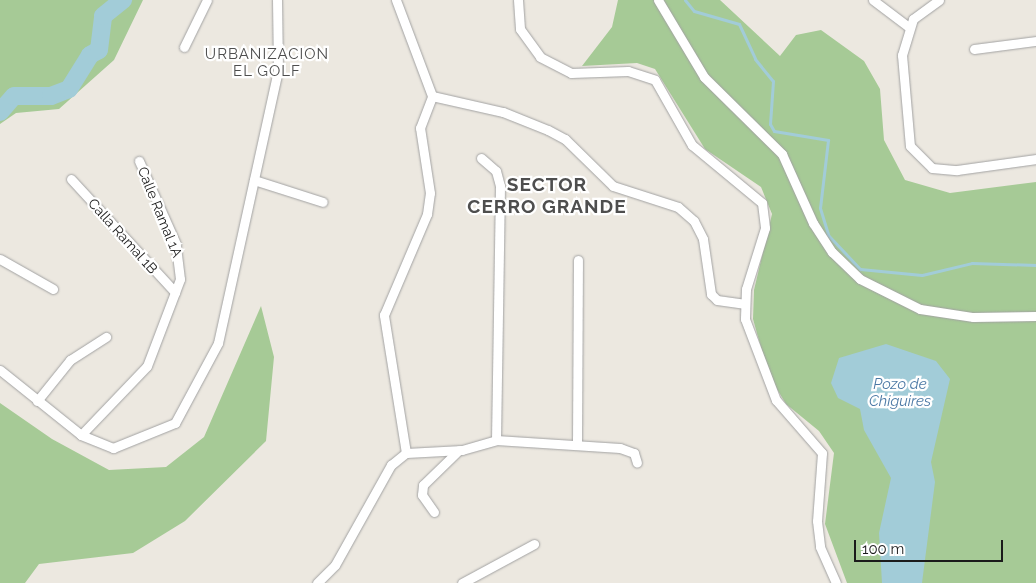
<!DOCTYPE html>
<style>
body{margin:0}
#map{position:relative;width:1036px;height:583px;overflow:hidden;background:#ece8e0;font-family:Raleway,sans-serif}
div>[style]{position:absolute}
.forest>*{inset:0;background:#a6ca96}
.water>*{inset:0;background:#a2ccd8}
.stream>*{height:3px;margin:-1.5px;padding:0 1.5px;transform-origin:1.5px;border-radius:1.5px;background:#a2ccd8}
.river>*{height:18px;margin:-9px;padding:0 9px;transform-origin:9px;border-radius:9px;background:#a2ccd8}
.roads{filter:drop-shadow(0 0 1px #a2a2a2) drop-shadow(0 0 1px #a2a2a2)}
.street>*{height:9px;margin:-4.5px;padding:0 4.5px;transform-origin:4.5px;border-radius:4.5px;background:#fff}
span{translate:-50% -50%;white-space:nowrap;text-align:center;line-height:1.15;-webkit-text-stroke:4.5px #fff;paint-order:stroke}
.street-label{font-size:14px;color:#1b1b1b}
.neighbourhood-label{font-size:15px;color:#4e4e4e;letter-spacing:1px}
.water-label{font-size:15px;color:#4c79a5;font-style:italic}
.district-label{font-size:19px;color:#4e4e4e;font-weight:700;letter-spacing:1px}
.scale{position:absolute;left:854px;top:540px;width:149px;height:22px;box-sizing:border-box;border:2px solid #1b1b1b;border-top:0;padding-left:6px;font-size:15px;line-height:18px;white-space:nowrap;color:#1b1b1b;-webkit-text-stroke:4px #fff;paint-order:stroke}
</style>
<div id="map">
<div class="forest">
<i style="clip-path:polygon(0 0,143px 0,114px 60px,59px 109px,16px 113px,0 124px)"></i>
<i style="clip-path:polygon(618px 0,720px 0,780px 56px,796px 35px,821px 30px,864px 61px,880px 89px,884px 140px,905px 180px,950px 193px,1036px 182px,1036px 583px,847px 583px,825px 524px,834px 453px,819px 431px,786px 404px,769px 376px,753px 319px,754px 290px,772px 214px,761px 187px,705px 149px,655px 69px,637px 63px,582px 66px,612px 27px)"></i>
<i style="clip-path:polygon(261px 306px,274px 357px,266px 441px,185px 521px,133px 553px,39px 564px,25px 583px,0 583px,0 403px,52px 439px,109px 470px,166px 467px,204px 437px)"></i>
</div>
<div class="water">
<i style="clip-path:polygon(886px 344px,936px 361px,950px 379px,931px 462px,935px 482px,922px 583px,882px 583px,879px 533px,891px 478px,864px 430px,860px 409px,838px 398px,831px 383px,839px 358px)"></i>
</div>
<div class="stream">
<i style="left:685px;top:0;width:14px;rotate:51deg"></i>
<i style="left:694px;top:11px;width:47px;rotate:16.1deg"></i>
<i style="left:739px;top:24px;width:38px;rotate:65deg"></i>
<i style="left:755px;top:59px;width:28px;rotate:51deg"></i>
<i style="left:773px;top:81px;width:43px;rotate:94deg"></i>
<i style="left:770px;top:124px;width:8px;rotate:60deg"></i>
<i style="left:774px;top:131px;width:55px;rotate:9.5deg"></i>
<i style="left:828px;top:140px;width:68px;rotate:96.7deg"></i>
<i style="left:820px;top:208px;width:28px;rotate:73deg"></i>
<i style="left:828px;top:235px;width:47px;rotate:46.7deg"></i>
<i style="left:860px;top:269px;width:62px;rotate:5.5deg"></i>
<i style="left:922px;top:275px;width:51px;rotate:-13.5deg"></i>
<i style="left:972px;top:263px;width:64px;rotate:1.8deg"></i>
</div>
<div class="river">
<i style="left:0;top:112px;width:21px;rotate:-49deg"></i>
<i style="left:14px;top:96px;width:37px"></i>
<i style="left:51px;top:96px;width:19px;rotate:-21deg"></i>
<i style="left:69px;top:89px;width:40px;rotate:-58deg"></i>
<i style="left:90px;top:55px;width:10px;rotate:-29deg"></i>
<i style="left:99px;top:50px;width:34px;rotate:-83deg"></i>
<i style="left:103px;top:16px;width:26px;rotate:-39deg"></i>
</div>
<div class="roads">
<div class="street">
<i style="left:396px;top:0;width:103px;rotate:69.4deg"></i>
<i style="left:518px;top:0;width:29px;rotate:86deg"></i>
<i style="left:520px;top:29px;width:34px;rotate:54deg"></i>
<i style="left:540px;top:57px;width:35px;rotate:27deg"></i>
<i style="left:571px;top:73px;width:57px;rotate:-2deg"></i>
<i style="left:628px;top:71px;width:28px;rotate:18deg"></i>
<i style="left:655px;top:80px;width:75px;rotate:60.4deg"></i>
<i style="left:692px;top:145px;width:91px;rotate:39.6deg"></i>
<i style="left:762px;top:203px;width:25px;rotate:83deg"></i>
<i style="left:765px;top:228px;width:64px;rotate:107.3deg"></i>
<i style="left:746px;top:289px;width:30px;rotate:92deg"></i>
<i style="left:745px;top:319px;width:87px;rotate:69.1deg"></i>
<i style="left:776px;top:400px;width:70px;rotate:49deg"></i>
<i style="left:822px;top:453px;width:68px;rotate:94.2deg"></i>
<i style="left:817px;top:521px;width:26px;rotate:83deg"></i>
<i style="left:820px;top:547px;width:39px;rotate:66deg"></i>
<i style="left:658px;top:0;width:90px;rotate:59.1deg"></i>
<i style="left:704px;top:77px;width:110px;rotate:44.6deg"></i>
<i style="left:782px;top:154px;width:76px;rotate:65.8deg"></i>
<i style="left:813px;top:223px;width:35px;rotate:57deg"></i>
<i style="left:832px;top:252px;width:39px;rotate:44deg"></i>
<i style="left:860px;top:279px;width:67px;rotate:26.6deg"></i>
<i style="left:920px;top:309px;width:54px;rotate:8.6deg"></i>
<i style="left:973px;top:317px;width:63px;rotate:-0.9deg"></i>
<i style="left:873px;top:0;width:46px;rotate:37.1deg"></i>
<i style="left:939px;top:0;width:32px;rotate:144deg"></i>
<i style="left:913px;top:19px;width:38px;rotate:107deg"></i>
<i style="left:902px;top:55px;width:91px;rotate:85deg"></i>
<i style="left:910px;top:146px;width:31px;rotate:45deg"></i>
<i style="left:932px;top:168px;width:25px;rotate:5deg"></i>
<i style="left:957px;top:170px;width:80px;rotate:-7.9deg"></i>
<i style="left:184px;top:47px;width:52px;rotate:-63.9deg"></i>
<i style="left:974px;top:49px;width:63px;rotate:-7.4deg"></i>
<i style="left:432px;top:96px;width:73px;rotate:12.7deg"></i>
<i style="left:503px;top:112px;width:48px;rotate:21.8deg"></i>
<i style="left:548px;top:130px;width:19px;rotate:28deg"></i>
<i style="left:565px;top:139px;width:67px;rotate:44.4deg"></i>
<i style="left:613px;top:186px;width:68px;rotate:17.9deg"></i>
<i style="left:678px;top:207px;width:21px;rotate:41deg"></i>
<i style="left:694px;top:221px;width:20px;rotate:63deg"></i>
<i style="left:703px;top:239px;width:56px;rotate:81.7deg"></i>
<i style="left:711px;top:294px;width:8px;rotate:45deg"></i>
<i style="left:717px;top:300px;width:27px;rotate:8deg"></i>
<i style="left:481px;top:158px;width:20px;rotate:41deg"></i>
<i style="left:496px;top:171px;width:16px;rotate:75deg"></i>
<i style="left:500px;top:186px;width:254px;rotate:90.9deg"></i>
<i style="left:71px;top:179px;width:154px;rotate:47.4deg"></i>
<i style="left:254px;top:180px;width:72px;rotate:17.7deg"></i>
<i style="left:0;top:259px;width:61px;rotate:29.5deg"></i>
<i style="left:0;top:370px;width:104px;rotate:38.7deg"></i>
<i style="left:81px;top:435px;width:35px;rotate:22deg"></i>
<i style="left:113px;top:448px;width:67px;rotate:-22deg"></i>
<i style="left:175px;top:423px;width:91px;rotate:-61.7deg"></i>
<i style="left:218px;top:343px;width:280px;rotate:-77.6deg"></i>
<i style="left:278px;top:70px;width:70px;rotate:-90.8deg"></i>
<i style="left:37px;top:401px;width:53px;rotate:-51.2deg"></i>
<i style="left:70px;top:360px;width:43px;rotate:-32.6deg"></i>
<i style="left:81px;top:435px;width:95px;rotate:-46.3deg"></i>
<i style="left:147px;top:366px;width:93px;rotate:-69.2deg"></i>
<i style="left:180px;top:279px;width:35px;rotate:-97deg"></i>
<i style="left:176px;top:244px;width:91px;rotate:-114deg"></i>
<i style="left:577px;top:445px;width:185px;rotate:-89.7deg"></i>
<i style="left:406px;top:453px;width:140px;rotate:-99.1deg"></i>
<i style="left:384px;top:315px;width:110px;rotate:-66.9deg"></i>
<i style="left:427px;top:214px;width:21px;rotate:-82deg"></i>
<i style="left:430px;top:193px;width:66px;rotate:-98.7deg"></i>
<i style="left:420px;top:128px;width:34px;rotate:-69deg"></i>
<i style="left:434px;top:512px;width:21px;rotate:-125deg"></i>
<i style="left:422px;top:495px;width:10px;rotate:-84deg"></i>
<i style="left:423px;top:485px;width:50px;rotate:-44.2deg"></i>
<i style="left:317px;top:583px;width:25px;rotate:-45deg"></i>
<i style="left:335px;top:565px;width:115px;rotate:-60.8deg"></i>
<i style="left:391px;top:465px;width:19px;rotate:-39deg"></i>
<i style="left:406px;top:453px;width:56px;rotate:-3.1deg"></i>
<i style="left:462px;top:450px;width:35px;rotate:-16deg"></i>
<i style="left:496px;top:440px;width:124px;rotate:3.7deg"></i>
<i style="left:620px;top:448px;width:15px;rotate:20deg"></i>
<i style="left:634px;top:453px;width:10px;rotate:73deg"></i>
<i style="left:462px;top:583px;width:82px;rotate:-28.4deg"></i>
</div>
</div>
<div class="street-label">
<span style="left:160px;top:212px;rotate:68deg">Calle Ramal 1A</span>
<span style="left:123px;top:236px;rotate:48deg">Calla Ramal 1B</span>
</div>
<div class="neighbourhood-label">
<span style="left:267px;top:63px">URBANIZACION<br>EL GOLF</span>
</div>
<div class="water-label">
<span style="left:900px;top:393px">Pozo de<br>Chiguires</span>
</div>
<div class="district-label">
<span style="left:547px;top:196px">SECTOR<br>CERRO GRANDE</span>
</div>
<div class="scale">100 m</div>
</div>
